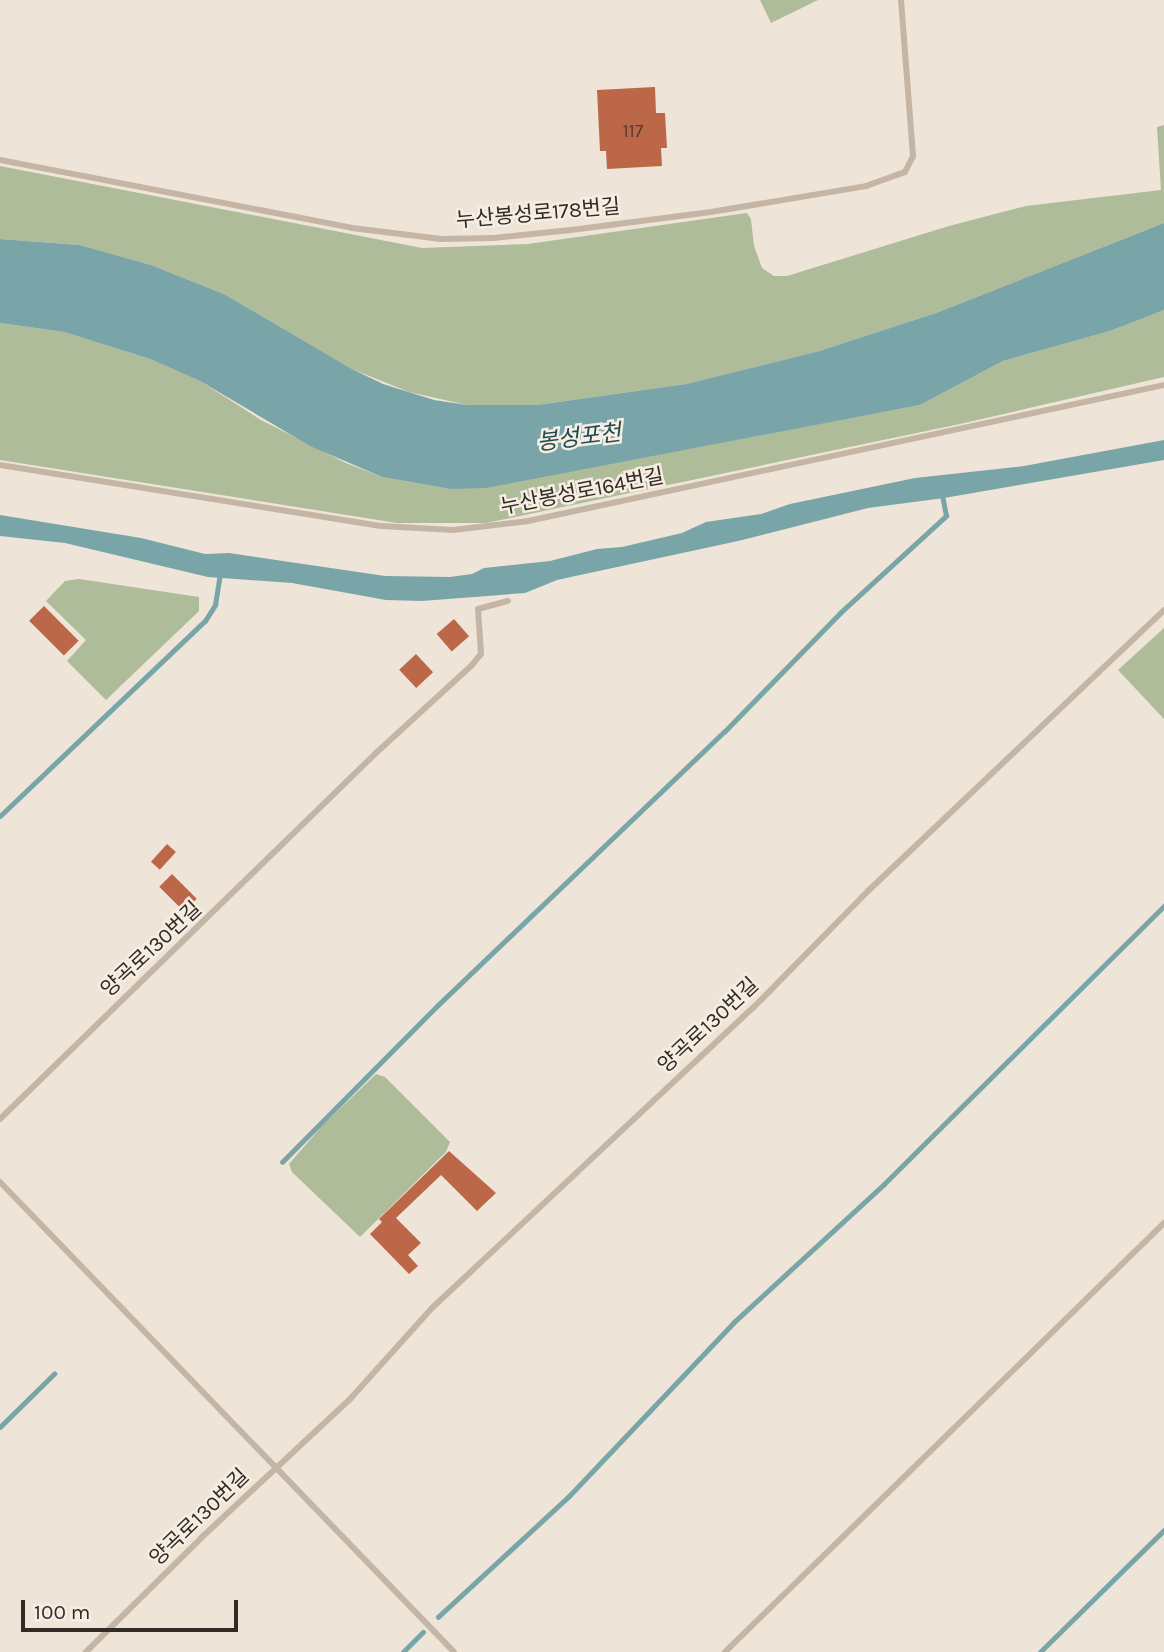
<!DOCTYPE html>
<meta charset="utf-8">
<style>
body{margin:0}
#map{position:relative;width:1164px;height:1652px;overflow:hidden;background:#eee4d8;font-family:Karla,"Noto Sans KR",sans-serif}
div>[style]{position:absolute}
.green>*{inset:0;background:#afbc99}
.water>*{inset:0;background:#79a5a9}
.stream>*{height:4.5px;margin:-2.25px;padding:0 2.25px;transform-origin:2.25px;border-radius:2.25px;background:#79a5a9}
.building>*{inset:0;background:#bc6848;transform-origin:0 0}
.lane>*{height:6px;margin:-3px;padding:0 3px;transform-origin:3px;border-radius:3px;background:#c5b5a5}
span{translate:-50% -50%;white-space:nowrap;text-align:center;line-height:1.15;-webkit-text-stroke:5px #f7eee3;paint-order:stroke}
.number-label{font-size:18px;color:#543a2e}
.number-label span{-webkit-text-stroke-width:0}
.street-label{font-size:21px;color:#312a25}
.water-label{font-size:23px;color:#1f4a4f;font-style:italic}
.scale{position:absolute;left:21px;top:1600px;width:217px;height:32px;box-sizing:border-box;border:4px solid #312a25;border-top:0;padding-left:9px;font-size:21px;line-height:24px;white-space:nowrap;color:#312a25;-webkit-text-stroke:5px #f7eee3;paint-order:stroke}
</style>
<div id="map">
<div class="green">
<i style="clip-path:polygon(760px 0,818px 0,771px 23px)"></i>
<i style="clip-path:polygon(1164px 125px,1164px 223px,936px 313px,819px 351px,686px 384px,537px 405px,467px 405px,409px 392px,352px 369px,224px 294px,151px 265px,80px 245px,0 239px,0 166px,422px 248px,528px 244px,747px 213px,751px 219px,754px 246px,762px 268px,774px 276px,787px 276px,949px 226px,1026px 206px,1161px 190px,1157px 127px)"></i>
<i style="clip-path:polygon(1164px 310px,1164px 377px,960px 424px,486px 523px,397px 523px,0 460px,0 323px,64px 332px,150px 359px,200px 381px,261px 420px,346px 463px,382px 477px,450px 489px,586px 468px,920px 405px,1003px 361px,1110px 331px)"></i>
<i style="clip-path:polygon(79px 579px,199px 597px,199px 611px,106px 700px,67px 661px,86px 640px,46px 601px,65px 581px)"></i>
<i style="clip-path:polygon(1164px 628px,1164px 719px,1118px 670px)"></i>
<i style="clip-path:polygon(376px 1074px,385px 1077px,450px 1142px,446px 1152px,360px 1237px,292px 1172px,289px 1164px,322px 1126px)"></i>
</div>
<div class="water">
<i style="clip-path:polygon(1164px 223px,1164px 310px,1154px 314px,1110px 331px,1003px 361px,920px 405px,486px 488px,450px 489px,382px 477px,310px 446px,200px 381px,150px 359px,64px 332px,0 323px,0 239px,80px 245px,151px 265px,224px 294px,352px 369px,383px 384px,434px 400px,467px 405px,537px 405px,686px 384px,819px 351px,936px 313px)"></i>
<i style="clip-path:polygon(1164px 440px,1164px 460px,944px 498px,868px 508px,738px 541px,557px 580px,525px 593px,422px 601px,386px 600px,292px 583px,208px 577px,65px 543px,0 536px,0 515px,141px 538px,205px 554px,229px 553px,385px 576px,450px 577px,472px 574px,484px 568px,550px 561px,597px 549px,622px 547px,682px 533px,706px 522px,761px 514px,790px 504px,915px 478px,1024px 466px)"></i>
</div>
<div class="stream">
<i style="left:0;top:816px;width:283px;rotate:-43.6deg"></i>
<i style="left:205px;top:621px;width:19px;rotate:-58deg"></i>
<i style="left:215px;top:605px;width:33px;rotate:-81deg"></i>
<i style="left:282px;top:1162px;width:220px;rotate:-45.2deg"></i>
<i style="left:437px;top:1006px;width:397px;rotate:-43.7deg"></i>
<i style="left:724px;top:732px;width:166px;rotate:-45.7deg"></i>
<i style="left:840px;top:613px;width:144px;rotate:-42.5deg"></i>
<i style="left:946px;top:516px;width:20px;rotate:-101deg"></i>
<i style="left:0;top:1427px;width:76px;rotate:-44.5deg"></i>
<i style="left:438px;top:1617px;width:178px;rotate:-42.7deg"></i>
<i style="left:569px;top:1496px;width:238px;rotate:-46.5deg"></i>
<i style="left:733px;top:1323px;width:205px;rotate:-42.6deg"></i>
<i style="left:884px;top:1184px;width:395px;rotate:-44.8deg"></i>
<i style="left:403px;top:1652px;width:28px;rotate:-45deg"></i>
<i style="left:1040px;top:1652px;width:174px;rotate:-44.5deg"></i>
</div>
<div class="building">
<i style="clip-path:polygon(655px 87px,656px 113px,665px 113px,667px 148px,661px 148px,662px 166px,607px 169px,606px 151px,600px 151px,597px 90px)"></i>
<i style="left:44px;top:606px;width:49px;height:21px;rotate:45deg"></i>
<i style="left:454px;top:619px;width:23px;height:23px;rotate:49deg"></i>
<i style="left:416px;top:654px;width:25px;height:23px;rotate:47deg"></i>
<i style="left:167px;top:844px;width:12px;height:24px;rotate:42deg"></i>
<i style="left:172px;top:874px;width:35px;height:18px;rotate:45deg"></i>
<i style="clip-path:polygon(449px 1151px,496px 1193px,477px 1211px,441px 1175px,396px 1218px,421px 1243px,408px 1255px,418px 1266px,409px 1274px,370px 1234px,382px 1222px,379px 1219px)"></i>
</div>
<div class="lane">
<i style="left:0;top:160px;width:359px;rotate:10.9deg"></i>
<i style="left:352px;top:228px;width:90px;rotate:7deg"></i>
<i style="left:441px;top:239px;width:53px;rotate:-1.1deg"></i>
<i style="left:494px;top:238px;width:77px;rotate:-5.9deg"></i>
<i style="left:571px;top:230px;width:141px;rotate:-7.3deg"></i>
<i style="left:711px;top:212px;width:157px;rotate:-9.5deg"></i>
<i style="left:866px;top:186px;width:41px;rotate:-19.7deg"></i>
<i style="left:905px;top:172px;width:18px;rotate:-63deg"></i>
<i style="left:913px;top:156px;width:156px;rotate:-94.4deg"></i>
<i style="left:0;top:465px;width:387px;rotate:9.1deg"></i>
<i style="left:382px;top:526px;width:71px;rotate:3.2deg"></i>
<i style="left:453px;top:530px;width:76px;rotate:-6.8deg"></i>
<i style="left:528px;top:521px;width:650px;rotate:-12.07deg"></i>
<i style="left:0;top:1119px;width:525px;rotate:-44.23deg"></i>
<i style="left:376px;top:753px;width:130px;rotate:-42.5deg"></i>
<i style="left:472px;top:665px;width:14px;rotate:-51deg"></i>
<i style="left:481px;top:654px;width:45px;rotate:-93.8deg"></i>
<i style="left:478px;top:609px;width:31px;rotate:-15deg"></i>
<i style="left:0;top:1182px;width:653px;rotate:45.99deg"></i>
<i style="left:86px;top:1652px;width:162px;rotate:-44.7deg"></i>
<i style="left:201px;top:1538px;width:205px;rotate:-43deg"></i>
<i style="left:351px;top:1398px;width:121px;rotate:-48deg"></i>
<i style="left:432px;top:1308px;width:441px;rotate:-43.1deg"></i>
<i style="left:754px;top:1007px;width:163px;rotate:-45.5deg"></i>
<i style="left:868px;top:891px;width:408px;rotate:-43.5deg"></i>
<i style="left:725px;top:1652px;width:614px;rotate:-44.34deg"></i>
</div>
<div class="number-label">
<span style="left:633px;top:131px">117</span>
</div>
<div class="street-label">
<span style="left:538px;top:213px;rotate:-5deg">누산봉성로178번길</span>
<span style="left:582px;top:491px;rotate:-11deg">누산봉성로164번길</span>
<span style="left:151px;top:949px;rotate:-43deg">양곡로130번길</span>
<span style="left:708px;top:1025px;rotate:-43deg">양곡로130번길</span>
<span style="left:199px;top:1517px;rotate:-44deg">양곡로130번길</span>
</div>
<div class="water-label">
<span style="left:579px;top:438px;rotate:-7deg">봉성포천</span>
</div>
<div class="scale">100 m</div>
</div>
